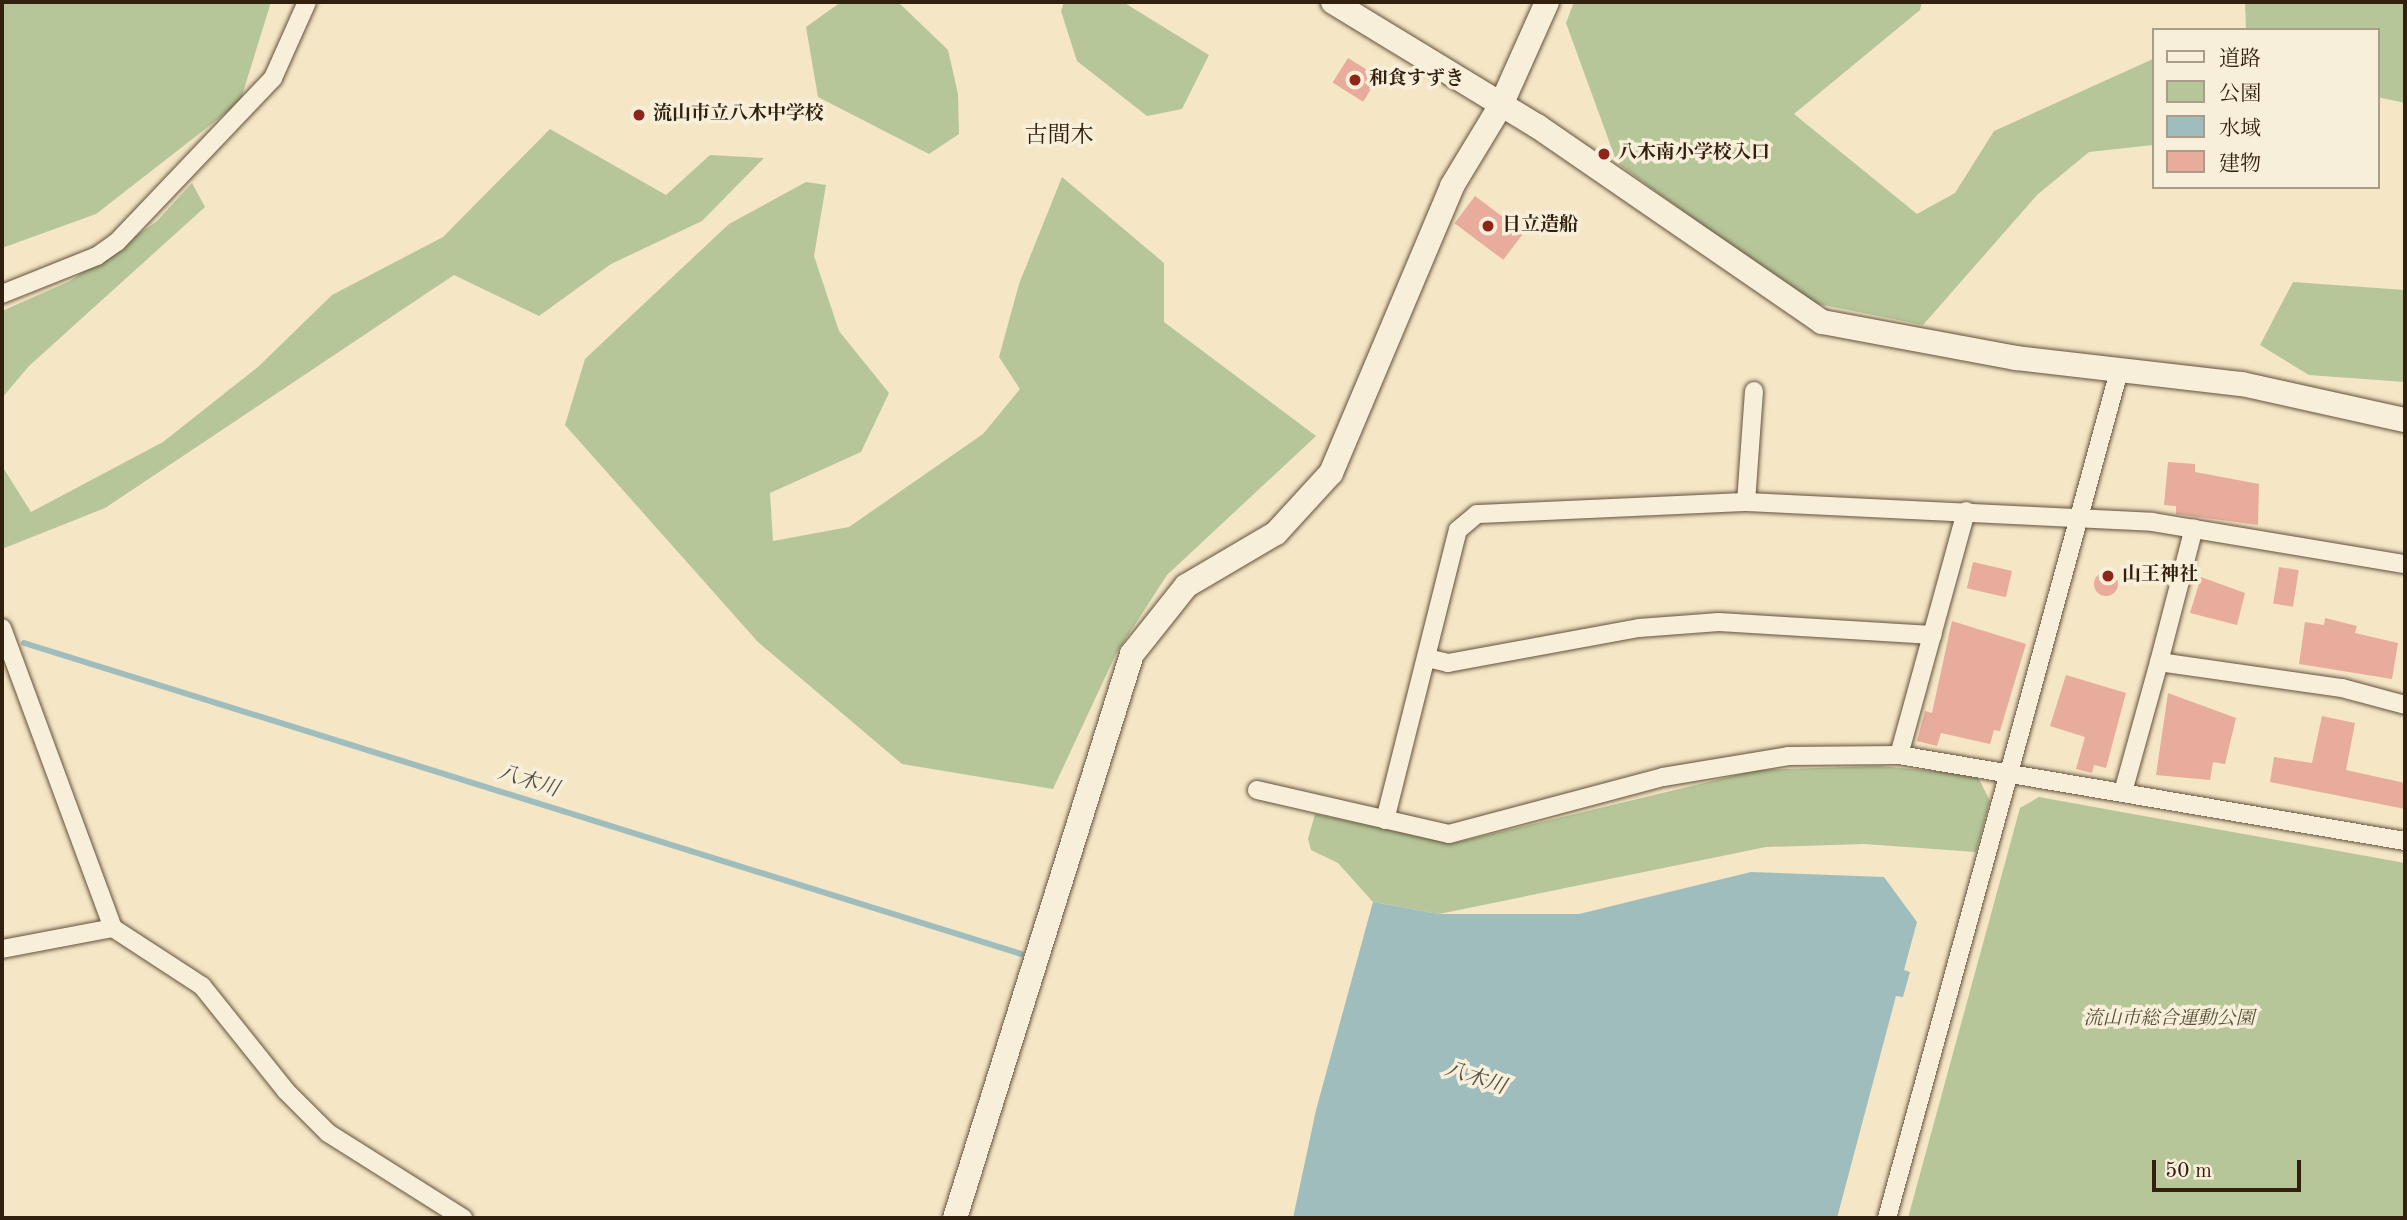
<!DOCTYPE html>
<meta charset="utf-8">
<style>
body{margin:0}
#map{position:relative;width:2407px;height:1220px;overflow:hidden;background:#f5e6c6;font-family:"Old Standard TT","Noto Serif JP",serif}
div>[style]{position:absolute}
.green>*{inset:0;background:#b6c699}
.water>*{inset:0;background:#a0bdbe}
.stream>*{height:6px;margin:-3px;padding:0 3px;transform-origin:3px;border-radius:3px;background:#a0bdbe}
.building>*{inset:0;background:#e7ac9b;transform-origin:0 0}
.round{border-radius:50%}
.roads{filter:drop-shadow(0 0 2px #63523c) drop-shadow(0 0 2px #63523c)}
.street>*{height:18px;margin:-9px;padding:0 9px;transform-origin:9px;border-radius:9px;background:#f8efda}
.secondary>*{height:24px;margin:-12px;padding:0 12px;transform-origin:12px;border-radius:12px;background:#f8efda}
.dots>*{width:19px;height:19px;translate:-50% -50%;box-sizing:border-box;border:4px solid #f8efda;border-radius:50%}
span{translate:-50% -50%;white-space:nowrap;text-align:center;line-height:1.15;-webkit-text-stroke:7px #f8efda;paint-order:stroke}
.poi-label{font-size:19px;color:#32200e;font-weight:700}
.left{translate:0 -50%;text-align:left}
.park-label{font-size:19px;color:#5a5238;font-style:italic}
.water-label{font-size:21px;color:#534f43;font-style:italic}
.quarter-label{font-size:23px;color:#32200e}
.frame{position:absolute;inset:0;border:4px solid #32200e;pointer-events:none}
.legend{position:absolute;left:2152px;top:28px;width:228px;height:161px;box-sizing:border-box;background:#f8efda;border:2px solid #a99c88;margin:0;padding:9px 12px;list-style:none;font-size:21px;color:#32200e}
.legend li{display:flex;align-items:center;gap:14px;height:35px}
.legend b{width:35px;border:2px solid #a99c88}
.scale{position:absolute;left:2152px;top:1160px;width:149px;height:32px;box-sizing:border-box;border:4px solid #32200e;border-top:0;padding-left:9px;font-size:21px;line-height:24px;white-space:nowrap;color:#32200e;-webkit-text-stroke:5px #f8efda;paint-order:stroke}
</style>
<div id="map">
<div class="green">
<i style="clip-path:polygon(2px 2px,271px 2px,240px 102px,96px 214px,2px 248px)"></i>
<i style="clip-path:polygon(841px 2px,898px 2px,948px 50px,958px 94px,959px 134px,929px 154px,818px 97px,806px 27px)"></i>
<i style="clip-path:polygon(1064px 2px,1123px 2px,1209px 55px,1182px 109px,1147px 116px,1077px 61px,1061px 11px)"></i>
<i style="clip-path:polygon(1574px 2px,1922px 2px,1920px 10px,1794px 114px,1917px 214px,1955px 193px,1994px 131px,2153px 59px,2153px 145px,2089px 152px,2037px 195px,1923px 325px,1808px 302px,1617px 163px,1566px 23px)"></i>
<i style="clip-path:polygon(2245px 2px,2405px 2px,2405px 103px,2377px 97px,2377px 30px,2246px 30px)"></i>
<i style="clip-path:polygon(550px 129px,666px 195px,710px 155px,764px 158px,702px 221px,611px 264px,539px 316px,454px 275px,105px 508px,2px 549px,2px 466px,31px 512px,163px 442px,258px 367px,332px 295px,443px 237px)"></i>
<i style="clip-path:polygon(1062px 177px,1164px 263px,1164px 322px,1316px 436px,1167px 575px,1116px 654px,1053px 789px,902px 764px,758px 642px,565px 425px,585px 359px,729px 224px,806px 182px,826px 185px,814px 256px,839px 331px,889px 393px,861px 452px,770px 493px,773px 541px,849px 527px,983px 434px,1020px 389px,999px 357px,1019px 284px)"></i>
<i style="clip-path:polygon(192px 183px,205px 207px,29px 366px,2px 398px,2px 311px,70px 281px,156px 222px)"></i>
<i style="clip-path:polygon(2293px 282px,2405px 290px,2405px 382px,2309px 375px,2260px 345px)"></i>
<i style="clip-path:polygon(1880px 766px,1977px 775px,1990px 801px,1976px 852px,1864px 844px,1766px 847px,1439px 914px,1373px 902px,1338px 863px,1311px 850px,1308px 839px,1315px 814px,1454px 843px,1758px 770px)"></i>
<i style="clip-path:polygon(2039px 797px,2405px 863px,2405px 1218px,1908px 1218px,2020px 808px)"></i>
</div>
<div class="water">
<i style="clip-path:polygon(1751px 872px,1884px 877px,1917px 922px,1904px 970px,1910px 972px,1903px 997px,1896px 996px,1837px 1218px,1293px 1218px,1316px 1110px,1373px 902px,1439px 914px,1579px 914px)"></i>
</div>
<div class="stream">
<i style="left:24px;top:643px;width:1044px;rotate:17.32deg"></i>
</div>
<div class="building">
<i style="left:1348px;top:58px;width:36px;height:29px;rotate:32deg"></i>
<i style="left:1475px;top:196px;width:61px;height:34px;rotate:37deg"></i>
<i style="clip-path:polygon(2168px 462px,2195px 464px,2195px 472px,2259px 484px,2258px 525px,2176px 514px,2176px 506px,2164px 505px)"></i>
<i style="left:1973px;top:562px;width:40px;height:27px;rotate:13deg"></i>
<i style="left:2279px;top:567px;width:20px;height:37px;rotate:9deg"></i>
<i class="round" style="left:2094px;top:572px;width:24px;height:24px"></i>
<i style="clip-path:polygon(2201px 577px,2245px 593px,2237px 625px,2190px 613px)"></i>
<i style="clip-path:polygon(2325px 618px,2357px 626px,2355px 633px,2398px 643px,2392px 679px,2299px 664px,2305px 622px,2324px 625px)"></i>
<i style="clip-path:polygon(1952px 621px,2026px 644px,2000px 731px,1994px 730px,1990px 744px,1941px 733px,1937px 746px,1917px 741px,1925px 711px,1932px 713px)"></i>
<i style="clip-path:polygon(2066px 675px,2126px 693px,2106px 768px,2094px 765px,2092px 773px,2076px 769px,2085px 737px,2050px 726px)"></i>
<i style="clip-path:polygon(2168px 693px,2236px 718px,2225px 764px,2213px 762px,2210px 780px,2156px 775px)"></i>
<i style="clip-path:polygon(2322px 716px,2355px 723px,2346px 770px,2405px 783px,2405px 809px,2270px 782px,2274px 757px,2312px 763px)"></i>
</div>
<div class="roads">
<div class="street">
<i style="left:2px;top:294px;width:102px;rotate:-21.8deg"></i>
<i style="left:97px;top:256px;width:24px;rotate:-35deg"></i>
<i style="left:117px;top:242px;width:226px;rotate:-46.4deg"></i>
<i style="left:273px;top:78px;width:83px;rotate:-65.9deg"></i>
<i style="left:1754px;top:391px;width:111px;rotate:94.1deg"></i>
<i style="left:1746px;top:502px;width:407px;rotate:2.8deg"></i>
<i style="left:2153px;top:522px;width:255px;rotate:9.5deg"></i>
<i style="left:2px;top:628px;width:320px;rotate:69.7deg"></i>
<i style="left:113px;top:928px;width:106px;rotate:33.1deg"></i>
<i style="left:202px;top:986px;width:134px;rotate:51.3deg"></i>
<i style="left:286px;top:1091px;width:59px;rotate:45deg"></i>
<i style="left:328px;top:1133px;width:160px;rotate:32.2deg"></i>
<i style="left:1427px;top:658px;width:22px;rotate:13deg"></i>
<i style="left:1448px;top:663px;width:194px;rotate:-10.4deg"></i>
<i style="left:1639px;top:628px;width:80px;rotate:-4.3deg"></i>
<i style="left:1719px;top:622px;width:214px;rotate:3.5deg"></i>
<i style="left:2159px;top:662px;width:138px;rotate:-75.4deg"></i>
<i style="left:1899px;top:755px;width:253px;rotate:-74.6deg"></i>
<i style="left:1257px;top:790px;width:197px;rotate:12.9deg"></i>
<i style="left:1449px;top:834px;width:221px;rotate:-14.9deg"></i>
<i style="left:1663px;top:777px;width:127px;rotate:-9.5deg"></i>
<i style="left:1788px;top:756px;width:111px;rotate:-0.5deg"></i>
<i style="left:1899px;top:755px;width:513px;rotate:9.65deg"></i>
<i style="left:2123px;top:792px;width:135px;rotate:-74.5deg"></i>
<i style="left:2159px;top:662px;width:185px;rotate:8.1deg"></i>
<i style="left:2342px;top:688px;width:65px;rotate:15.1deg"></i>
<i style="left:1385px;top:820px;width:299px;rotate:-75.9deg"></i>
<i style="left:1458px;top:530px;width:25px;rotate:-40deg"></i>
<i style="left:1477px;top:514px;width:269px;rotate:-2.6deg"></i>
<i style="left:2px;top:949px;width:113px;rotate:-10.7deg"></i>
<i style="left:1887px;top:1218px;width:878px;rotate:-74.68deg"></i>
</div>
<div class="secondary">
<i style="left:1333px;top:2px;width:239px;rotate:31.3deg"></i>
<i style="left:1537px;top:126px;width:346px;rotate:34.5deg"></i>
<i style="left:1822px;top:322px;width:197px;rotate:10.5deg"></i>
<i style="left:2016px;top:358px;width:227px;rotate:6.6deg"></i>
<i style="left:2242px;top:384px;width:167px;rotate:12.5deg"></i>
<i style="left:955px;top:1218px;width:591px;rotate:-72.58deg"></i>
<i style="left:1132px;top:654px;width:87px;rotate:-51.5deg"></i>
<i style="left:1186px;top:586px;width:104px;rotate:-30.5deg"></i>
<i style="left:1276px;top:533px;width:81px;rotate:-47.5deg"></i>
<i style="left:1331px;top:473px;width:311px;rotate:-67.1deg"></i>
<i style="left:1452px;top:186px;width:95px;rotate:-58.8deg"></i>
<i style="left:1501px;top:105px;width:113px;rotate:-65.9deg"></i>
</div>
</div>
<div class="dots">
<i style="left:1355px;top:80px;background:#8f2418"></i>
<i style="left:639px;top:115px;background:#8f2418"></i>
<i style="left:1604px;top:154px;background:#8f2418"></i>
<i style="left:1488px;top:226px;background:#8f2418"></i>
<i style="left:2108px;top:576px;background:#8f2418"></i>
</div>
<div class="poi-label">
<span class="left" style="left:1369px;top:80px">和食すずき</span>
<span class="left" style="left:653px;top:115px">流山市立八木中学校</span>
<span class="left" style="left:1618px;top:154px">八木南小学校入口</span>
<span class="left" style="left:1502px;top:226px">日立造船</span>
<span class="left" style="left:2122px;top:576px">山王神社</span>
</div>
<div class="park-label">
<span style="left:2169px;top:1020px">流山市総合運動公園</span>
</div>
<div class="water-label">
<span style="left:528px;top:782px;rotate:17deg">八木川</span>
<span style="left:1475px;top:1079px;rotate:18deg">八木川</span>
</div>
<div class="quarter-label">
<span style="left:1059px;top:136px">古間木</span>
</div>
<div class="frame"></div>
<ul class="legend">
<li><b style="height:9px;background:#f8efda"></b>道路</li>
<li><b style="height:19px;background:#b6c699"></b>公園</li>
<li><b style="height:19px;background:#a0bdbe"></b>水域</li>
<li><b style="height:19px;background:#e7ac9b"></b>建物</li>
</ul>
<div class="scale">50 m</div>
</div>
